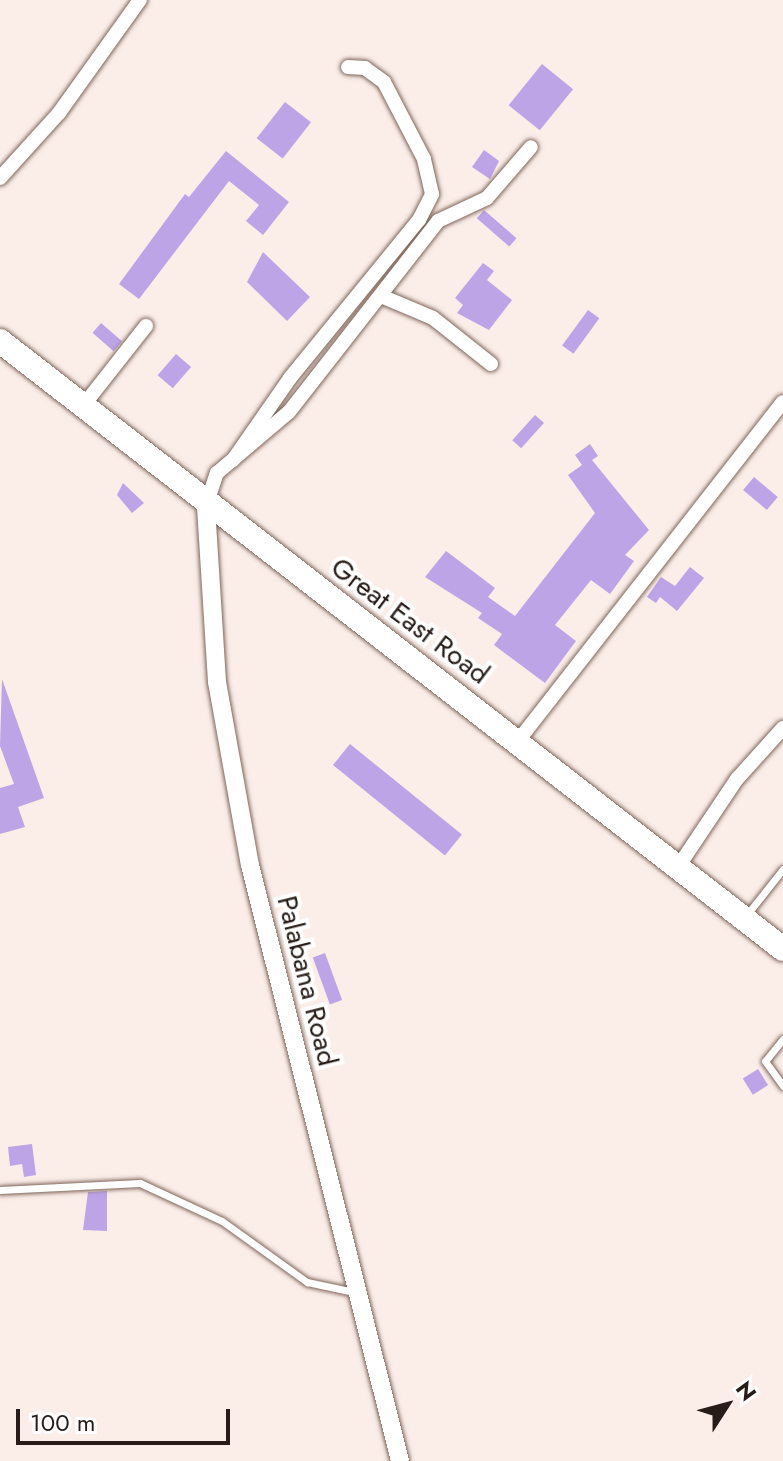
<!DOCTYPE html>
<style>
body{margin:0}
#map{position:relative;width:783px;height:1461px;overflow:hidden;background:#fbeee9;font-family:Jost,sans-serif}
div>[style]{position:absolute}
.building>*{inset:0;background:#bca4e6;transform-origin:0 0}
.roads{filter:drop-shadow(0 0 2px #7f6559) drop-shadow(0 0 2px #7f6559)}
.lane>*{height:7px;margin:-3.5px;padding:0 3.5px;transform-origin:3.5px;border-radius:3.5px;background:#fff}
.street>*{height:14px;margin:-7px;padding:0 7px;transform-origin:7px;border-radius:7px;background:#fff}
.secondary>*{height:18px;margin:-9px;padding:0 9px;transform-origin:9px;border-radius:9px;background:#fff}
.highway>*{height:24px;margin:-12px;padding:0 12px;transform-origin:12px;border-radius:12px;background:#fff}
span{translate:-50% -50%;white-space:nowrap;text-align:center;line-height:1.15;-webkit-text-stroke:8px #fff;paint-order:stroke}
.street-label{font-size:28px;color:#271c17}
.north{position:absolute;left:687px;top:1365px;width:80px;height:80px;-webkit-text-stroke:6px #fff;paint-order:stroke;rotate:54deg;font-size:22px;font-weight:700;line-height:32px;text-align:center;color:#271c17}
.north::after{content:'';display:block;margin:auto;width:28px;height:36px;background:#271c17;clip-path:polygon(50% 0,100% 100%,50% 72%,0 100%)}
.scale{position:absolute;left:16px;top:1409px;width:214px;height:36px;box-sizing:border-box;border:4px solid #271c17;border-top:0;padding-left:10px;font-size:24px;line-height:28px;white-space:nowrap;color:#271c17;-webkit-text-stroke:6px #fff;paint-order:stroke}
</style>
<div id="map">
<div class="building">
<i style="left:542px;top:64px;width:40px;height:53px;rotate:39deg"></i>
<i style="left:285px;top:102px;width:33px;height:46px;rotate:38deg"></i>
<i style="clip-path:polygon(484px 150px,499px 161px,490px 179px,472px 167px)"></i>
<i style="clip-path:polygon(226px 151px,289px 202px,263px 235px,246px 221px,259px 205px,229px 181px,139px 299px,119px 284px,185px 194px,189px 197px)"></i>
<i style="left:484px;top:210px;width:43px;height:11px;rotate:41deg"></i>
<i style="clip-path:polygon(263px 252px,310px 297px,287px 321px,247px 282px)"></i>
<i style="clip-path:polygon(483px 263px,494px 271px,487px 280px,512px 300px,489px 330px,457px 313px,463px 305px,455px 298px)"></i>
<i style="left:588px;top:310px;width:14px;height:44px;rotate:36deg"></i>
<i style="left:101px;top:323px;width:28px;height:13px;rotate:41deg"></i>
<i style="left:176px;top:354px;width:20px;height:28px;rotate:41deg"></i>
<i style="left:535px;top:415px;width:12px;height:34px;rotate:42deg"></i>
<i style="clip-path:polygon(590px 444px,598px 456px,592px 460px,649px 530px,625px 555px,634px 561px,610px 594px,591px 580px,555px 625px,576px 641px,545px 683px,494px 645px,502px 634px,478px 618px,482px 613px,425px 577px,446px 551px,495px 588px,488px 597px,515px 616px,595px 513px,568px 475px,582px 465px,575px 455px)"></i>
<i style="left:754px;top:477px;width:31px;height:17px;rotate:40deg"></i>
<i style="clip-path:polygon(123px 483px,144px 503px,132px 513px,117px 495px)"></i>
<i style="clip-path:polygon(690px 567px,704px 578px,677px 611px,660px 597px,656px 603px,647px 597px,661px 577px,675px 586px)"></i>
<i style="clip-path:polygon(2px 679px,44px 798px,18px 807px,25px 827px,0 834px,0 788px,14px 784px,0 746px)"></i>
<i style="left:350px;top:744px;width:144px;height:27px;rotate:39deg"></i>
<i style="left:325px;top:953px;width:50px;height:13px;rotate:70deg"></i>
<i style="left:758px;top:1069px;width:19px;height:18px;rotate:58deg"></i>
<i style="clip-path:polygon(32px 1144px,36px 1175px,24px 1177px,22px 1164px,10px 1166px,8px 1147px)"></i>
<i style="clip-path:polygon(107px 1191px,107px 1231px,83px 1230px,88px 1192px)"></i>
</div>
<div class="roads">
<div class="lane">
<i style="left:745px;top:917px;width:61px;rotate:-51.6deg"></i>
<i style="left:783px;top:1039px;width:28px;rotate:129deg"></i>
<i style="left:765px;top:1061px;width:31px;rotate:54deg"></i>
<i style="left:0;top:1190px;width:140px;rotate:-2.9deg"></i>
<i style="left:140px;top:1183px;width:90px;rotate:24.9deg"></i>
<i style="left:222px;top:1221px;width:105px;rotate:35.7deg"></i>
<i style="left:307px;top:1282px;width:48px;rotate:12deg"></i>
</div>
<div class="street">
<i style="left:0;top:178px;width:88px;rotate:-47.8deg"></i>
<i style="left:59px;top:113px;width:139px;rotate:-54.4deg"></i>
<i style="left:381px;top:296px;width:56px;rotate:22.9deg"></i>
<i style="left:433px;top:318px;width:74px;rotate:38.4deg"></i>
<i style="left:83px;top:406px;width:102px;rotate:-51.8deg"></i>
<i style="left:233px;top:460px;width:100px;rotate:-55.2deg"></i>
<i style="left:290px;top:378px;width:204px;rotate:-50.8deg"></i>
<i style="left:419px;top:220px;width:29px;rotate:-63deg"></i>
<i style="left:432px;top:194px;width:36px;rotate:-103deg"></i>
<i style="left:424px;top:159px;width:87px;rotate:-117.5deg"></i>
<i style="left:384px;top:82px;width:24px;rotate:-144deg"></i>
<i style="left:365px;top:68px;width:17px;rotate:-177deg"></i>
<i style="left:206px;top:506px;width:35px;rotate:-72deg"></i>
<i style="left:217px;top:473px;width:94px;rotate:-40.3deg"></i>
<i style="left:289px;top:412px;width:242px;rotate:-52deg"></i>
<i style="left:438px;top:221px;width:54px;rotate:-25.1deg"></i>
<i style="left:487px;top:198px;width:67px;rotate:-49.2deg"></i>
<i style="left:518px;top:741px;width:430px;rotate:-52deg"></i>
<i style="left:678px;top:867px;width:106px;rotate:-56.2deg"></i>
<i style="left:737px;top:779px;width:69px;rotate:-48deg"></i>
</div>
<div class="secondary">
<i style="left:206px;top:507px;width:175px;rotate:86.4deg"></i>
<i style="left:217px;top:682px;width:186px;rotate:79.8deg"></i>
<i style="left:250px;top:865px;width:615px;rotate:75.87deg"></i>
</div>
<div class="highway">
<i style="left:0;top:341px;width:991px;rotate:37.83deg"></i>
</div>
</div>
<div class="street-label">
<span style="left:410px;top:621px;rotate:37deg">Great East Road</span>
<span style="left:307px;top:981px;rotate:76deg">Palabana Road</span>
</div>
<div class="north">N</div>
<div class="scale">100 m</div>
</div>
